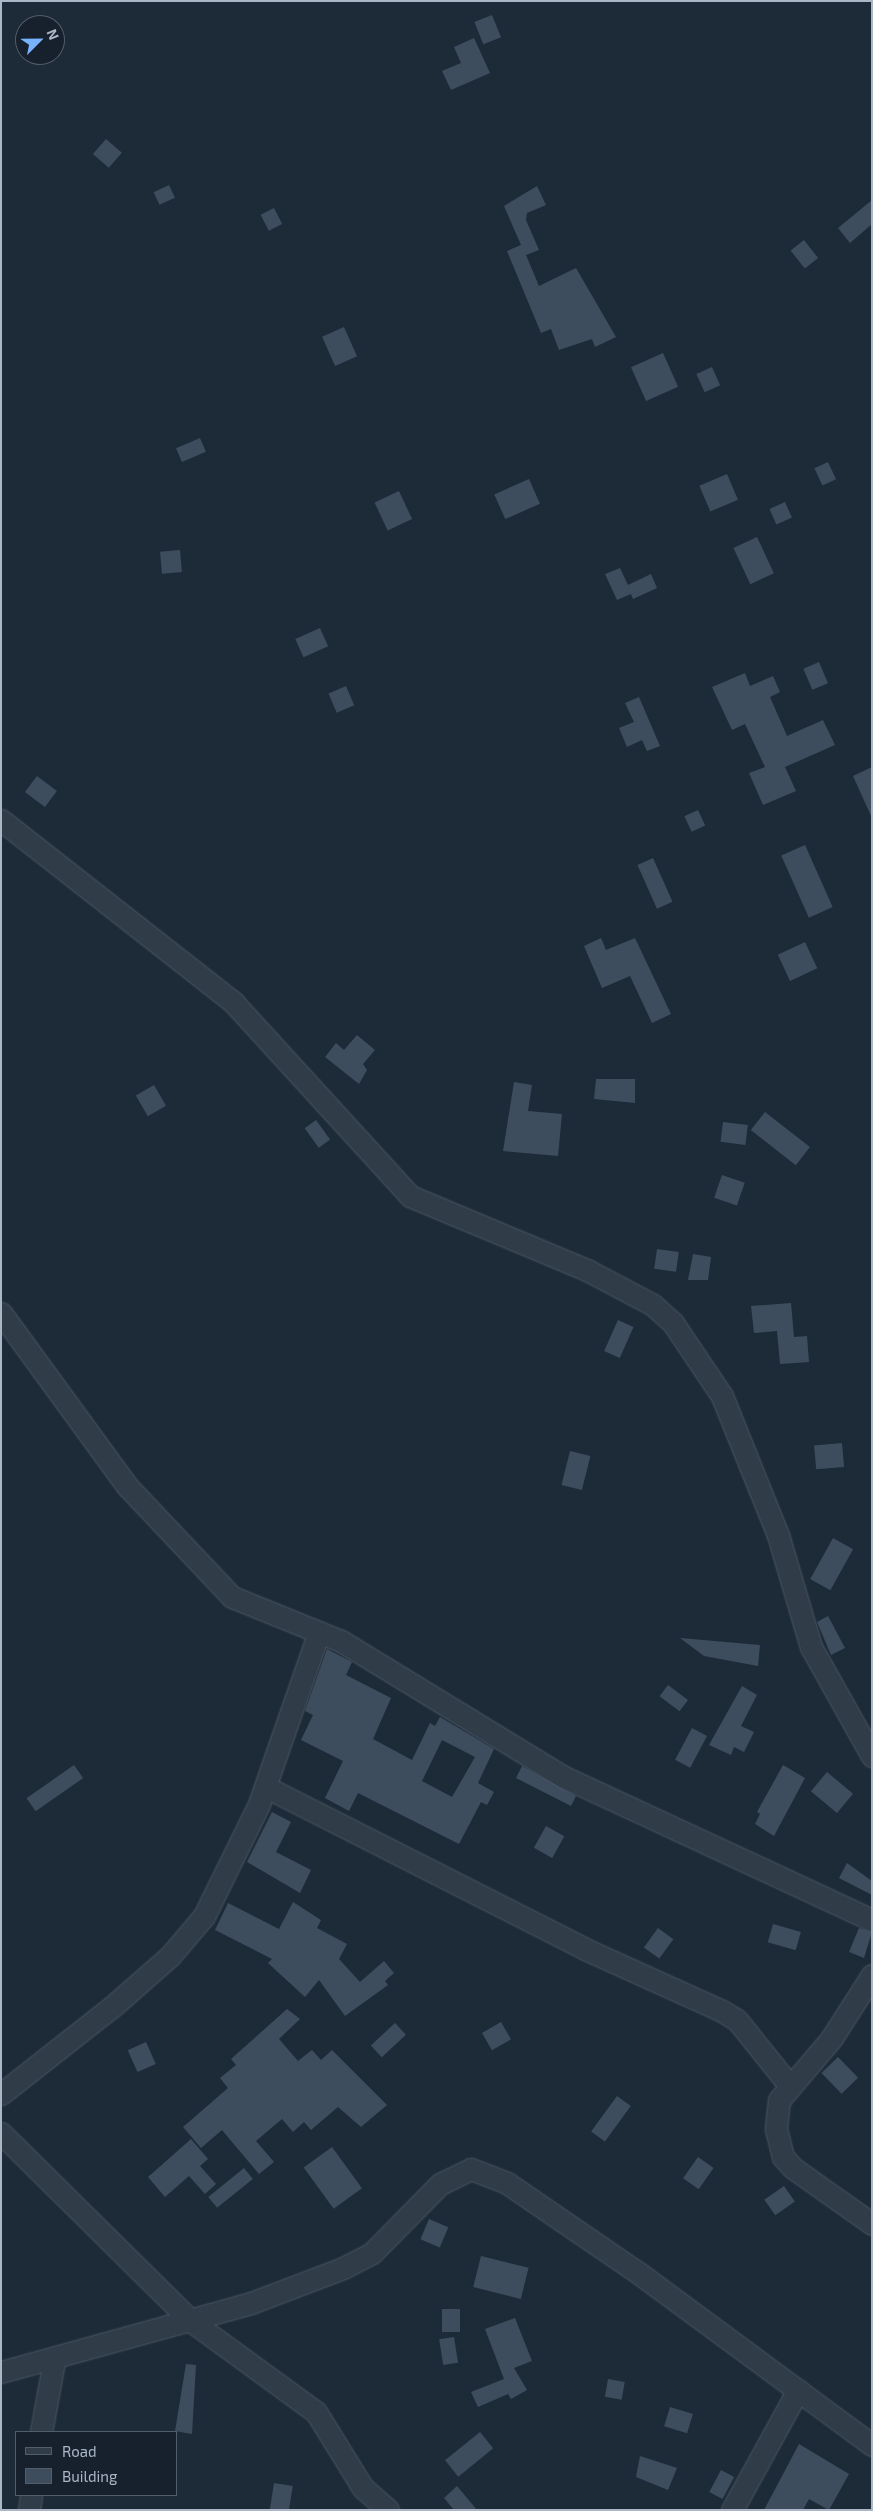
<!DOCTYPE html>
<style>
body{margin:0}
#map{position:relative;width:873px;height:2511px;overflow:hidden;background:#1d2b38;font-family:"Exo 2",sans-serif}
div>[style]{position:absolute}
.building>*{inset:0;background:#3e4d5e;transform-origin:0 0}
.roads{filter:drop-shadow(0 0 1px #4c5764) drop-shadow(0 0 1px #4c5764)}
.street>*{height:21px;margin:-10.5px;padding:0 10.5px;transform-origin:10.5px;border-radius:10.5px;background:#313c49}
span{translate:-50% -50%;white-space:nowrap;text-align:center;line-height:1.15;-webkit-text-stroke:4.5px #17212d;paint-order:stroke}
.frame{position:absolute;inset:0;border:2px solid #abb7c6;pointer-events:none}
.legend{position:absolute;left:15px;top:2431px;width:162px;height:65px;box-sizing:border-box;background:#17212d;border:1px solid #525d6a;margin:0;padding:6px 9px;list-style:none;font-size:15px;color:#abb7c6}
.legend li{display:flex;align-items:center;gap:10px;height:25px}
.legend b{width:25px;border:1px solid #525d6a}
.north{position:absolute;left:15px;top:15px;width:50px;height:50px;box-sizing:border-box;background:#17212d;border:1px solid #525d6a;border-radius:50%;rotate:67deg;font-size:14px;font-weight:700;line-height:20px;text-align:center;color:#abb7c6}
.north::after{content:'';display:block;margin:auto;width:18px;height:22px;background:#77b3ff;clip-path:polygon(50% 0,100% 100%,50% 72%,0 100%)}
</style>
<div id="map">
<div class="building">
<i style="left:492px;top:15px;width:24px;height:19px;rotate:68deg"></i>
<i style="clip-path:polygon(474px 38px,490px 73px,451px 90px,442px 71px,461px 63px,454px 47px)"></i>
<i style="left:106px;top:139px;width:21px;height:20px;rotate:41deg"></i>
<i style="left:169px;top:185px;width:14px;height:17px;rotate:65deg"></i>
<i style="clip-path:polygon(537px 186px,546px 205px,527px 213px,526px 220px,539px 250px,526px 255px,539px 286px,576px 268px,616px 337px,595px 347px,592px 339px,559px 350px,551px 329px,541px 333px,507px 251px,521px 245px,504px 206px)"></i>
<i style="clip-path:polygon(872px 200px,872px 224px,850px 243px,838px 228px)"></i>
<i style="left:274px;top:208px;width:18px;height:15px;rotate:63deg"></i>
<i style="left:804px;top:240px;width:23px;height:17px;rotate:52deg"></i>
<i style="left:344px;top:327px;width:32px;height:24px;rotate:66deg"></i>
<i style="left:663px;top:353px;width:37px;height:35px;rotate:66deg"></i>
<i style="left:712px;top:367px;width:20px;height:17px;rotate:66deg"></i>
<i style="left:200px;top:438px;width:15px;height:26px;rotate:67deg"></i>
<i style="left:828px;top:462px;width:19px;height:15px;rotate:65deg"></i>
<i style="left:727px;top:474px;width:28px;height:30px;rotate:67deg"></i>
<i style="left:529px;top:479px;width:27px;height:38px;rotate:66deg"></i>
<i style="left:399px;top:491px;width:31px;height:27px;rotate:65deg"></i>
<i style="left:785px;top:502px;width:17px;height:17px;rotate:66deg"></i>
<i style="left:757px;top:537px;width:40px;height:26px;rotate:65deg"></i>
<i style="left:180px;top:550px;width:22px;height:20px;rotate:85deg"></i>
<i style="clip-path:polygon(620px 568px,628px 585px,651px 574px,657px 588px,633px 599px,631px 594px,617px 600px,605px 574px)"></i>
<i style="left:320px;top:628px;width:20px;height:27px;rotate:66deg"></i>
<i style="left:819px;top:662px;width:23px;height:17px;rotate:67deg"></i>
<i style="clip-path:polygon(745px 673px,750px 686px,773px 676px,780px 692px,770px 697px,787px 736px,823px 720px,835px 745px,785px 767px,796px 791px,763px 805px,749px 773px,765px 767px,745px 724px,732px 730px,712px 687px)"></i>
<i style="left:346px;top:686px;width:21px;height:19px;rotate:67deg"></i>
<i style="clip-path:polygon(639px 697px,660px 746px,647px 751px,642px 740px,627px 747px,619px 728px,634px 722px,625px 703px)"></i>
<i style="clip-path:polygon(872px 767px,872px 818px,853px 776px)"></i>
<i style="left:37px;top:776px;width:25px;height:20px;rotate:37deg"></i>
<i style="left:698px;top:810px;width:17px;height:15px;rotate:65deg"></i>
<i style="left:805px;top:845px;width:68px;height:26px;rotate:66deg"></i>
<i style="left:653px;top:858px;width:48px;height:17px;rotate:66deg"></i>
<i style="clip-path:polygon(601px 938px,606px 950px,635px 938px,671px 1014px,652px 1023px,630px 976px,602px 988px,584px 946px)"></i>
<i style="left:805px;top:942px;width:29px;height:30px;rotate:65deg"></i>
<i style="clip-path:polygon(357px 1035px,375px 1050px,363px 1064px,367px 1070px,359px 1084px,325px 1057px,336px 1043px,344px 1050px)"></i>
<i style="clip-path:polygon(596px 1079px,635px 1079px,635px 1103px,594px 1099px)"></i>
<i style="clip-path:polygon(514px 1082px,532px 1085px,528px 1111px,562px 1114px,558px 1156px,503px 1151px)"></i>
<i style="left:154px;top:1085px;width:24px;height:21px;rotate:60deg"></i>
<i style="left:765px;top:1112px;width:57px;height:23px;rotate:38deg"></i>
<i style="left:316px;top:1120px;width:24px;height:14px;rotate:54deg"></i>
<i style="left:723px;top:1122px;width:25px;height:20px;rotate:7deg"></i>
<i style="left:722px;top:1175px;width:24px;height:24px;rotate:19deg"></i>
<i style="left:657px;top:1249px;width:22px;height:20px;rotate:8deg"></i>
<i style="clip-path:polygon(693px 1254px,711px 1257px,708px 1280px,688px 1280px)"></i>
<i style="clip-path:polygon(791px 1303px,794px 1337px,807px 1336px,809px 1362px,780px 1364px,777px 1331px,754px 1333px,751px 1306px)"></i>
<i style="left:618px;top:1320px;width:17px;height:34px;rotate:24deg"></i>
<i style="left:842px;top:1443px;width:24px;height:28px;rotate:85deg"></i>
<i style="left:570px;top:1451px;width:21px;height:35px;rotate:14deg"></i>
<i style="left:833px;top:1538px;width:23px;height:47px;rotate:29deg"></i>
<i style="clip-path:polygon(828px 1616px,845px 1648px,831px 1655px,817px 1622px)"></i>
<i style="clip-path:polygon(680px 1638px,760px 1645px,758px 1666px,704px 1656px)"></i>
<i style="clip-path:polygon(evenodd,327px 1649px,352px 1662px,346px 1675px,391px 1698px,373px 1739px,412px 1760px,430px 1723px,435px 1726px,440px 1717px,494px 1749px,478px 1783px,494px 1792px,487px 1805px,481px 1802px,459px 1844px,358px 1793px,349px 1811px,325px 1798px,343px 1761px,301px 1740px,313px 1715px,305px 1711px,327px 1649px,442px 1740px,475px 1757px,452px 1797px,422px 1781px,442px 1740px)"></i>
<i style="left:668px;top:1685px;width:25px;height:14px;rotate:37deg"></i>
<i style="clip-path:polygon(742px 1686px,757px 1695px,741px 1726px,754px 1732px,744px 1752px,734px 1747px,731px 1755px,709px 1745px)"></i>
<i style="left:692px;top:1728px;width:17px;height:36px;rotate:28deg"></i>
<i style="left:74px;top:1765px;width:16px;height:58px;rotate:55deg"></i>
<i style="clip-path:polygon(783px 1765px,805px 1778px,774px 1836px,755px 1824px,760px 1814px,757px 1812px)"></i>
<i style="clip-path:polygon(522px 1766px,576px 1796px,571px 1806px,516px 1778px)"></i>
<i style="left:827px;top:1772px;width:34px;height:25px;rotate:40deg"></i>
<i style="clip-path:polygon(272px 1812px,291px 1822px,276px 1852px,311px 1870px,300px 1893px,247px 1862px)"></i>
<i style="left:546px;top:1826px;width:21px;height:25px;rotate:29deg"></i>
<i style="clip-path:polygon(847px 1863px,872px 1881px,872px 1895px,839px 1878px)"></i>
<i style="clip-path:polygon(293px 1902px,321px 1920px,317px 1928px,347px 1944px,339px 1959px,360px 1982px,384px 1961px,394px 1973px,385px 1981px,388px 1985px,345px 2016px,319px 1980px,305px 1997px,268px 1963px,272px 1959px,215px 1930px,228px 1903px,279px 1929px)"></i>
<i style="left:773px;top:1924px;width:29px;height:19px;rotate:16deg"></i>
<i style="left:658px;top:1928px;width:19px;height:24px;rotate:36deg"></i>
<i style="clip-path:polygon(859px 1928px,872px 1932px,864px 1958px,849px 1952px)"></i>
<i style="clip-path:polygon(287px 2009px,300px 2019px,279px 2039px,298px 2061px,312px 2050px,321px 2060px,332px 2050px,387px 2105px,361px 2127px,338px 2107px,311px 2130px,304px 2122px,293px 2132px,282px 2119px,256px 2141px,274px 2162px,259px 2174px,222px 2130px,201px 2148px,183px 2127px,228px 2088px,220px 2078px,236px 2065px,231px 2059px)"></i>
<i style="left:501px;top:2022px;width:20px;height:22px;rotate:60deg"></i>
<i style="left:395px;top:2023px;width:16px;height:33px;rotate:47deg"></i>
<i style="left:146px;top:2042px;width:24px;height:20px;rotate:66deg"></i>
<i style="left:838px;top:2057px;width:29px;height:23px;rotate:46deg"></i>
<i style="left:617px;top:2096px;width:17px;height:44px;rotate:36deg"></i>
<i style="clip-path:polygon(191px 2139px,208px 2159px,200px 2166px,216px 2184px,205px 2194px,189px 2176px,165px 2197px,148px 2177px)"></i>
<i style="left:332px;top:2147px;width:51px;height:35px;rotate:54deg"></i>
<i style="left:698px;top:2157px;width:19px;height:26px;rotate:35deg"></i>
<i style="left:244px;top:2168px;width:14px;height:46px;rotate:51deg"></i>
<i style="left:784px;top:2186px;width:19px;height:24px;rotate:55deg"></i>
<i style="left:429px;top:2219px;width:21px;height:22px;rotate:23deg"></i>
<i style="left:481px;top:2256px;width:49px;height:32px;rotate:14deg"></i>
<i style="left:442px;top:2309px;width:18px;height:23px"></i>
<i style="clip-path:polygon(515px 2318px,532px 2361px,514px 2368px,527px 2390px,511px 2399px,508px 2394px,478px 2407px,471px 2392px,504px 2379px,485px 2329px)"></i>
<i style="left:454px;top:2337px;width:26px;height:15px;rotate:81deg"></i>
<i style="clip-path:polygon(186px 2364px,196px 2365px,192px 2434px,175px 2431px)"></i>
<i style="left:608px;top:2379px;width:17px;height:18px;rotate:10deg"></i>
<i style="left:670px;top:2407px;width:24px;height:20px;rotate:17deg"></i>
<i style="left:480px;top:2432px;width:21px;height:45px;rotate:51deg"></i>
<i style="clip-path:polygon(799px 2444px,849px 2474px,829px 2510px,809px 2499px,803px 2510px,764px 2510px)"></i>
<i style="clip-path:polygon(640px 2456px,677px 2468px,668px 2490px,636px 2477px)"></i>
<i style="left:721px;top:2470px;width:15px;height:25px;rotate:28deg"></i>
<i style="left:274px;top:2483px;width:19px;height:27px;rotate:9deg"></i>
<i style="clip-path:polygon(457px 2486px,477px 2510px,454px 2510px,444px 2498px)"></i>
</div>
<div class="roads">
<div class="street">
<i style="left:1px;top:820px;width:295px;rotate:38.1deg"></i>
<i style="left:233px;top:1002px;width:263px;rotate:47.6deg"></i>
<i style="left:410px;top:1196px;width:192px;rotate:22.7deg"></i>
<i style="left:587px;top:1270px;width:75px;rotate:27.9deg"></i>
<i style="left:653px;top:1305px;width:27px;rotate:42deg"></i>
<i style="left:673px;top:1323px;width:88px;rotate:56.1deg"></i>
<i style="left:722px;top:1396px;width:150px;rotate:68.1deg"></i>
<i style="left:778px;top:1535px;width:117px;rotate:73.6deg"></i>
<i style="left:811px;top:1647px;width:125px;rotate:60.8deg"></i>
<i style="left:1px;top:1313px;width:215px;rotate:53.9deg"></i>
<i style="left:128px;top:1487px;width:151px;rotate:46.6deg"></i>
<i style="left:232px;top:1597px;width:118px;rotate:22deg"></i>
<i style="left:341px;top:1641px;width:261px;rotate:31.4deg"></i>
<i style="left:564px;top:1777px;width:340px;rotate:24.9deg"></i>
<i style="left:266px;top:1787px;width:358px;rotate:26.9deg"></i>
<i style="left:585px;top:1949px;width:150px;rotate:24.3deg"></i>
<i style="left:722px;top:2011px;width:17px;rotate:31deg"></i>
<i style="left:737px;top:2020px;width:83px;rotate:51.3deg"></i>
<i style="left:872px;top:1975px;width:76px;rotate:122.6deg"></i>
<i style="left:831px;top:2039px;width:80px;rotate:130.4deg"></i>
<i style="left:779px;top:2100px;width:29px;rotate:96deg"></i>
<i style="left:776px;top:2129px;width:29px;rotate:76deg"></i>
<i style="left:783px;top:2157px;width:15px;rotate:48deg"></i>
<i style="left:793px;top:2168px;width:97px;rotate:35.3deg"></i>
<i style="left:1px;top:2094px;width:142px;rotate:-38.2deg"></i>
<i style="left:113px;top:2006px;width:76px;rotate:-41.3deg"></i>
<i style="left:170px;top:1956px;width:52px;rotate:-49.6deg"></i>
<i style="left:204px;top:1916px;width:125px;rotate:-63.8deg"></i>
<i style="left:259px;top:1804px;width:182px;rotate:-70.8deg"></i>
<i style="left:1px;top:2133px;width:267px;rotate:44.7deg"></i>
<i style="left:191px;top:2321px;width:155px;rotate:36.1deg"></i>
<i style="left:316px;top:2412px;width:89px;rotate:58.3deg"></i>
<i style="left:363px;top:2488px;width:33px;rotate:41deg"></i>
<i style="left:1px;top:2372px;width:259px;rotate:-15.4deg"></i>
<i style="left:251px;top:2303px;width:98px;rotate:-20.8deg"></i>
<i style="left:343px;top:2268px;width:33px;rotate:-27deg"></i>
<i style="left:372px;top:2253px;width:97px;rotate:-45.4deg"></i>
<i style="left:440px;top:2184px;width:34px;rotate:-26deg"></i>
<i style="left:471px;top:2169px;width:39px;rotate:21deg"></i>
<i style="left:507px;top:2183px;width:161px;rotate:34.4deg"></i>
<i style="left:640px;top:2274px;width:288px;rotate:36.4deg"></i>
<i style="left:41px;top:2432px;width:72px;rotate:-79.6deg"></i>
<i style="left:29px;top:2510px;width:15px;rotate:-82deg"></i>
<i style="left:732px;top:2510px;width:137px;rotate:-61.2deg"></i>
</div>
</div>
<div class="frame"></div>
<ul class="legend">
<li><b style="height:6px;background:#313c49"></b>Road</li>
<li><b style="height:14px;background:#3e4d5e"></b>Building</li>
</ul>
<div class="north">N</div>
</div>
